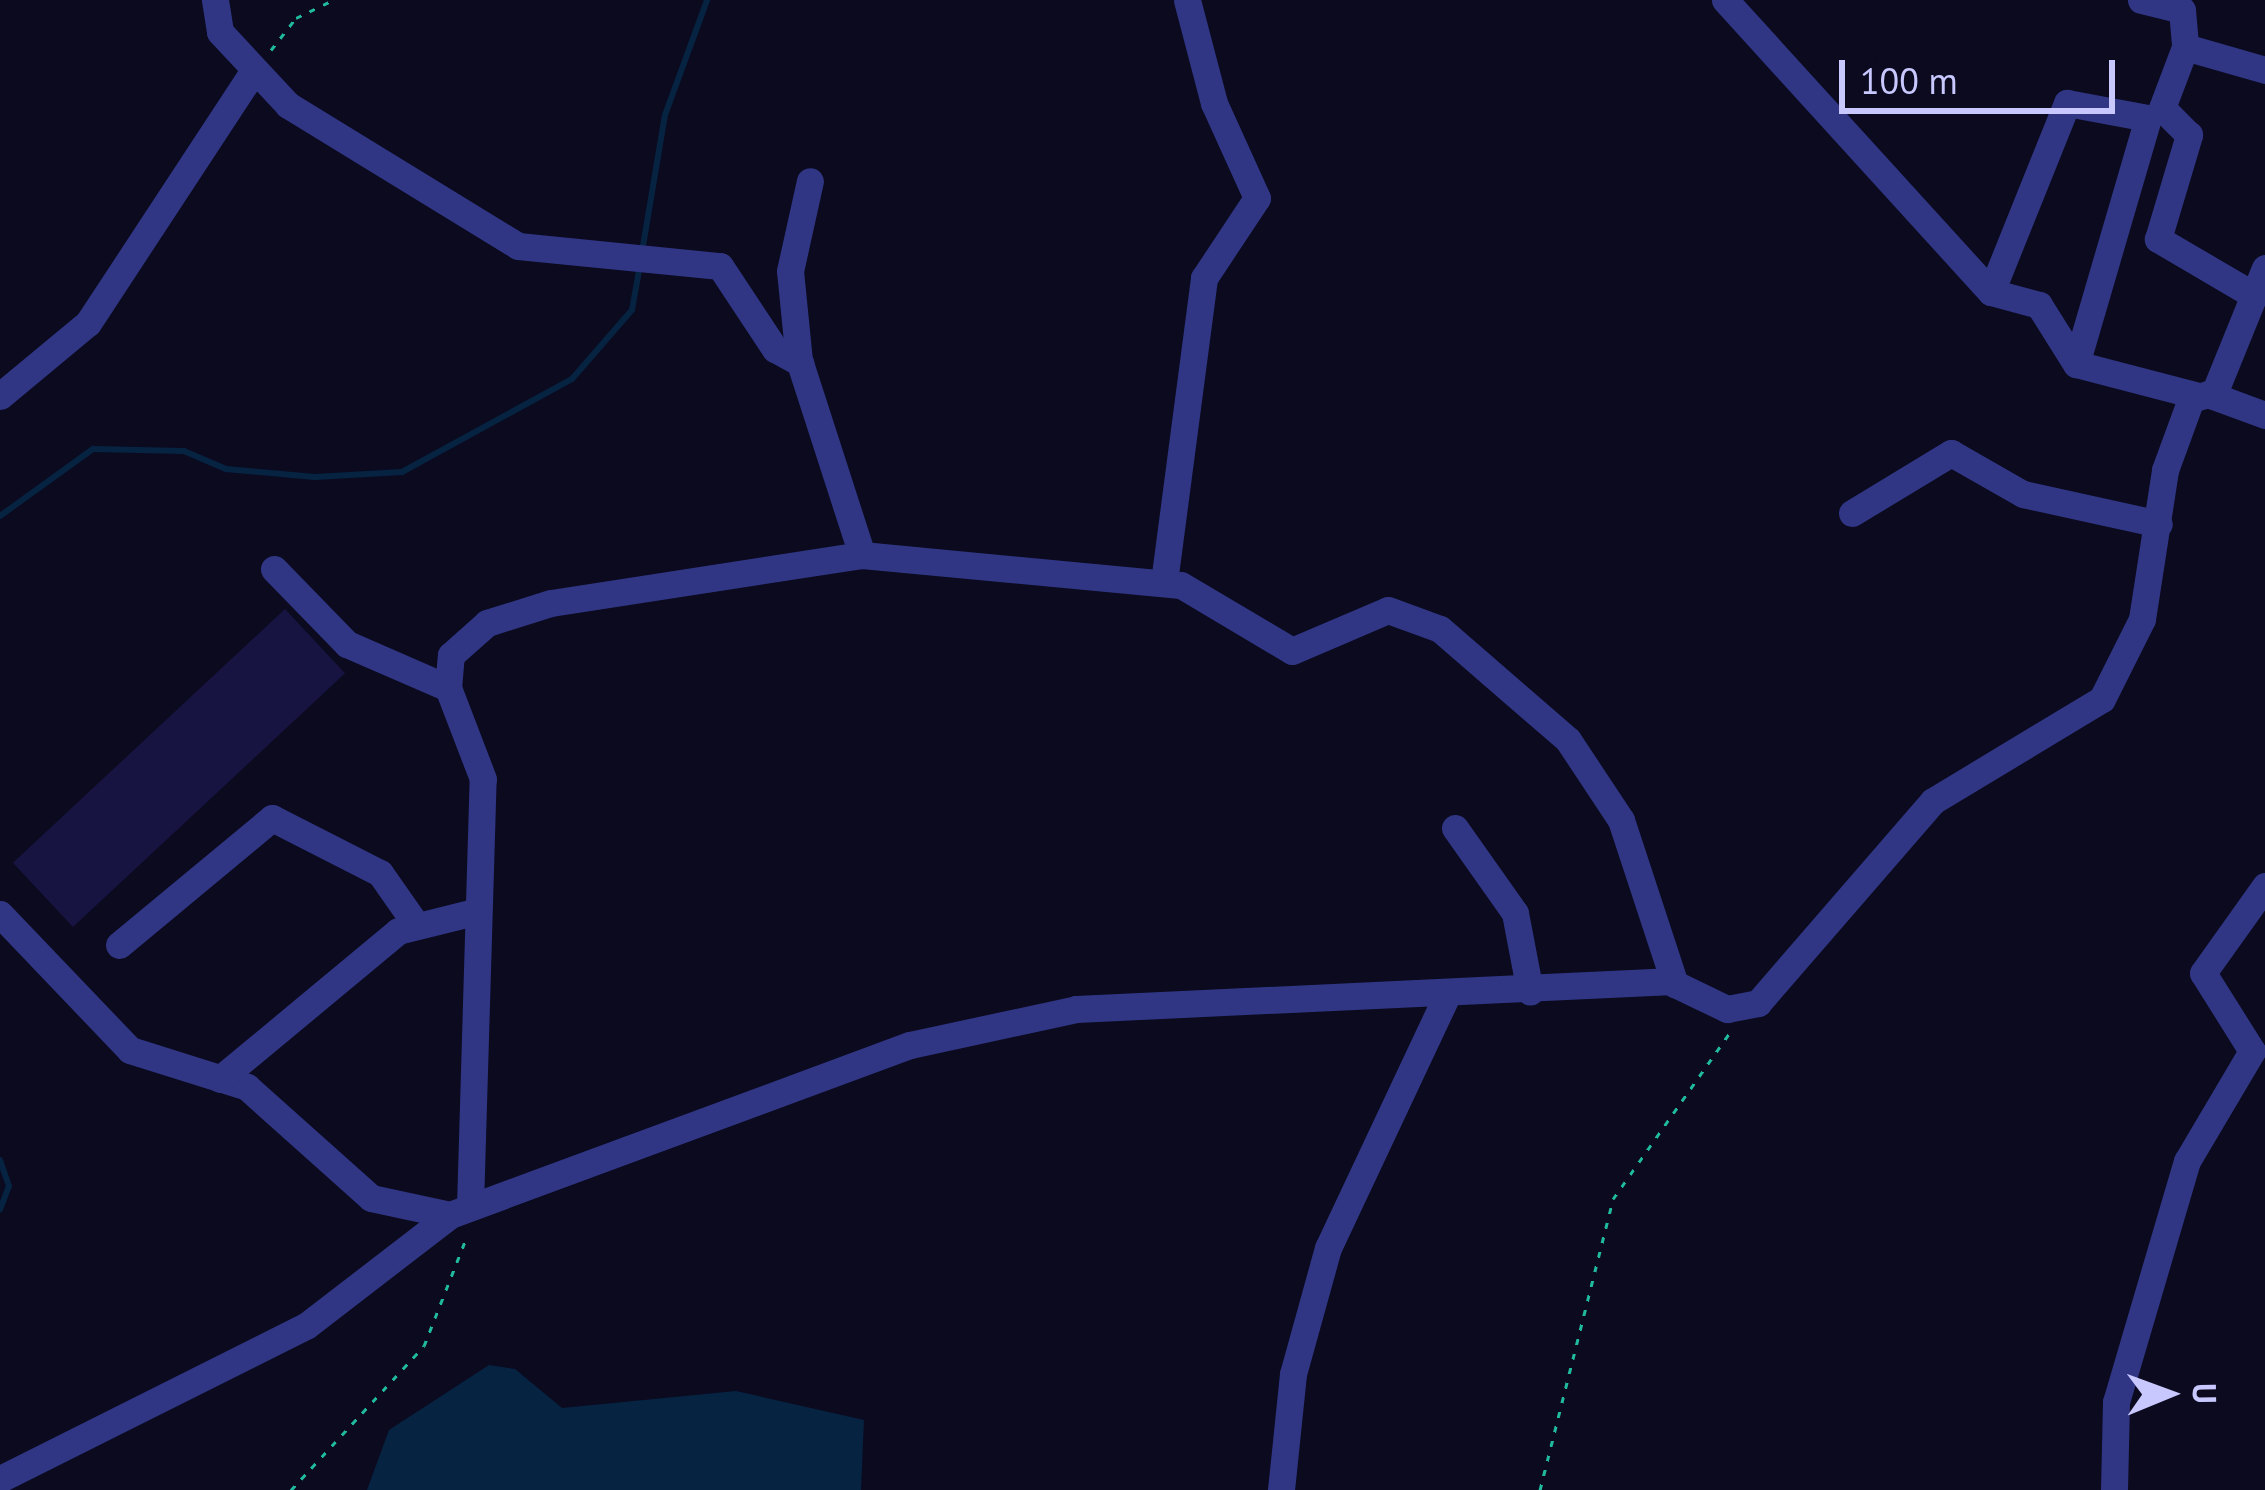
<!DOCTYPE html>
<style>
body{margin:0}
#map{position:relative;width:2265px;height:1490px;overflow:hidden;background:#0b0a1f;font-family:"PT Sans",sans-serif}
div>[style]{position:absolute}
.water>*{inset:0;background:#062342}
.stream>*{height:6px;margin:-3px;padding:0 3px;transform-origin:3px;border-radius:3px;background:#062342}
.building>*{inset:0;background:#181442;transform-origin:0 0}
.path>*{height:3px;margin-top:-1.5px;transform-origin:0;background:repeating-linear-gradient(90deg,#20bb9f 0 6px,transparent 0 15px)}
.minor>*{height:27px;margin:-13.5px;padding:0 13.5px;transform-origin:13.5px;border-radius:13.5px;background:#303684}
span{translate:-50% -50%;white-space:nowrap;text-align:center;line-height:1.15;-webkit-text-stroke:9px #0b0a1f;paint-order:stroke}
.north{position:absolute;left:2109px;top:1334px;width:120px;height:120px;-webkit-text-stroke:9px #0b0a1f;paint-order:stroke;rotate:89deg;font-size:33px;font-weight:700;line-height:48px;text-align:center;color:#c8c8ff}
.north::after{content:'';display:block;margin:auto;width:42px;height:54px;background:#c8c8ff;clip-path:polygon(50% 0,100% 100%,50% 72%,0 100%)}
.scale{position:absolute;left:1839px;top:60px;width:276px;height:54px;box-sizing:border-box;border:6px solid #c8c8ff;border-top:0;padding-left:15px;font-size:36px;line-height:42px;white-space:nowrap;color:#c8c8ff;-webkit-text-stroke:9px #0b0a1f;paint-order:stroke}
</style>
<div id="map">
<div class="water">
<i style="clip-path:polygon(489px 1365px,515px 1369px,562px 1408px,736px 1391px,864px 1420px,861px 1490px,367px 1490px,389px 1430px)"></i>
</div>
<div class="stream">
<i style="left:642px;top:252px;width:139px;rotate:-80.5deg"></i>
<i style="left:665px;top:115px;width:122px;rotate:-69.9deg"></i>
<i style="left:0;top:516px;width:115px;rotate:-35.8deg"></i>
<i style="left:93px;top:449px;width:91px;rotate:1.3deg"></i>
<i style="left:184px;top:451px;width:46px;rotate:23.2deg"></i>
<i style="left:226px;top:469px;width:89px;rotate:5.1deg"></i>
<i style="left:315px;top:477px;width:87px;rotate:-3.3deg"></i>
<i style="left:402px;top:472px;width:194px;rotate:-28.7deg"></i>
<i style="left:572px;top:379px;width:91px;rotate:-49deg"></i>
<i style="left:632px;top:310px;width:46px;rotate:-79.9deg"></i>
<i style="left:0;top:1160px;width:28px;rotate:71deg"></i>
<i style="left:9px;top:1186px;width:25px;rotate:111deg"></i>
</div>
<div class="building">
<i style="left:285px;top:609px;width:88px;height:372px;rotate:47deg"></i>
</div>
<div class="path">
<i style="left:271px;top:50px;width:41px;rotate:-52deg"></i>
<i style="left:296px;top:18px;width:41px;rotate:-25.9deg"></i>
<i style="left:291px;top:1490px;width:196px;rotate:-47.3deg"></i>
<i style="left:424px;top:1346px;width:118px;rotate:-68.6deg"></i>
<i style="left:1540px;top:1490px;width:300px;rotate:-75.9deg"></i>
<i style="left:1613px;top:1199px;width:202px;rotate:-54.9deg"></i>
</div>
<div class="minor">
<i style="left:215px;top:0;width:32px;rotate:81deg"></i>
<i style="left:220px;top:32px;width:100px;rotate:47deg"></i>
<i style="left:288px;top:105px;width:270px;rotate:31.5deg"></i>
<i style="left:518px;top:246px;width:203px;rotate:5.7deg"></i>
<i style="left:720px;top:266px;width:100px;rotate:56.5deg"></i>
<i style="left:775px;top:349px;width:29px;rotate:29deg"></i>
<i style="left:800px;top:363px;width:202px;rotate:72.1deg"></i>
<i style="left:862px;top:555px;width:320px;rotate:5.4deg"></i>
<i style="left:1181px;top:585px;width:129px;rotate:30.7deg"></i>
<i style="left:1292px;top:651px;width:104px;rotate:-23.1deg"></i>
<i style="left:1388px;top:610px;width:55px;rotate:20.1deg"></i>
<i style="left:1440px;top:629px;width:169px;rotate:40.9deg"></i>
<i style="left:1568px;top:740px;width:96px;rotate:56.5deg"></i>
<i style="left:1621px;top:820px;width:173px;rotate:71.8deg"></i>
<i style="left:1675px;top:984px;width:58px;rotate:25.7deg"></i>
<i style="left:1727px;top:1009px;width:32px;rotate:-11deg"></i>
<i style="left:1758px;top:1003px;width:267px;rotate:-49.1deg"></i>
<i style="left:1933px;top:801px;width:197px;rotate:-31.1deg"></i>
<i style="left:2102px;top:699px;width:89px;rotate:-63.4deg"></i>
<i style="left:2142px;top:619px;width:151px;rotate:-81.2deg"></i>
<i style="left:2165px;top:470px;width:76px;rotate:-69.9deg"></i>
<i style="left:2191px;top:399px;width:18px;rotate:-16deg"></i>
<i style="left:2208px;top:394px;width:61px;rotate:20.2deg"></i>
<i style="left:1725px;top:0;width:395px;rotate:47.7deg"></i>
<i style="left:1991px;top:292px;width:50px;rotate:15.2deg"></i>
<i style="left:2039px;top:305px;width:70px;rotate:57.9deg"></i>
<i style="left:2076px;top:364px;width:123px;rotate:14.6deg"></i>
<i style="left:2141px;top:0;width:42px;rotate:13.7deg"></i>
<i style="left:2182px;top:10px;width:37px;rotate:85deg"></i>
<i style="left:1991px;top:292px;width:204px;rotate:-68.1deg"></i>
<i style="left:2067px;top:103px;width:82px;rotate:10.5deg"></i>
<i style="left:2148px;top:118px;width:256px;rotate:106.3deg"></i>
<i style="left:2250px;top:293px;width:107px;rotate:-149.6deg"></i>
<i style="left:2158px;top:239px;width:109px;rotate:-73.4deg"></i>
<i style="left:2189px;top:135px;width:38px;rotate:-135deg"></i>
<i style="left:2162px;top:108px;width:65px;rotate:-69.3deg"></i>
<i style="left:2185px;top:47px;width:83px;rotate:16deg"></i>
<i style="left:799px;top:361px;width:90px;rotate:-95.7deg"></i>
<i style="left:790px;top:271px;width:92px;rotate:-77.5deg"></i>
<i style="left:0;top:396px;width:114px;rotate:-39.7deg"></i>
<i style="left:88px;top:323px;width:300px;rotate:-56.7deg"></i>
<i style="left:2213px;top:396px;width:138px;rotate:-67.9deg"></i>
<i style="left:1852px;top:513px;width:116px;rotate:-31.2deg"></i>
<i style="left:1951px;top:453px;width:83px;rotate:29.7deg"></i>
<i style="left:2023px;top:494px;width:139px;rotate:12.4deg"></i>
<i style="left:274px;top:569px;width:105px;rotate:45.8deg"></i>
<i style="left:347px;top:644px;width:110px;rotate:23.5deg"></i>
<i style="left:1164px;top:582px;width:307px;rotate:-82.5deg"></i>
<i style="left:1204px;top:278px;width:96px;rotate:-56.5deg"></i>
<i style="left:1257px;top:198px;width:104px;rotate:-114.4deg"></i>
<i style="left:1214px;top:103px;width:106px;rotate:-104.7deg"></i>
<i style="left:1455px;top:828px;width:104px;rotate:54.8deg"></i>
<i style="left:1515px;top:913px;width:80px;rotate:79.2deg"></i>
<i style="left:0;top:914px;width:188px;rotate:46.3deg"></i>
<i style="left:130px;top:1050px;width:123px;rotate:17.5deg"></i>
<i style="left:247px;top:1087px;width:166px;rotate:41.8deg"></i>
<i style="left:371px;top:1198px;width:81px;rotate:12.1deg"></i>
<i style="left:119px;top:945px;width:199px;rotate:-39.7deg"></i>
<i style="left:272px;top:818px;width:121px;rotate:27deg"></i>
<i style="left:380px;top:873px;width:61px;rotate:55deg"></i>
<i style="left:220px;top:1079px;width:231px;rotate:-39.7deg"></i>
<i style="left:398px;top:931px;width:78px;rotate:-14deg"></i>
<i style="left:470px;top:1206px;width:427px;rotate:-88.3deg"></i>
<i style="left:483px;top:779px;width:97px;rotate:-111deg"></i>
<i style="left:448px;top:688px;width:33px;rotate:-85deg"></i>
<i style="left:451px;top:655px;width:48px;rotate:-41.6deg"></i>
<i style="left:487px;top:623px;width:67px;rotate:-17.4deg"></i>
<i style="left:551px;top:603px;width:315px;rotate:-8.8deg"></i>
<i style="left:0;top:1479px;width:342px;rotate:-26.6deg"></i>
<i style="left:306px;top:1326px;width:182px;rotate:-37.6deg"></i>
<i style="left:450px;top:1215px;width:490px;rotate:-20.3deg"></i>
<i style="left:910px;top:1045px;width:170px;rotate:-12.2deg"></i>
<i style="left:1076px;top:1009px;width:598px;rotate:-2.69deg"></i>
<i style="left:1281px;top:1490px;width:117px;rotate:-84.1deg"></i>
<i style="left:1293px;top:1374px;width:131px;rotate:-74.5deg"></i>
<i style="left:1328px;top:1248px;width:275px;rotate:-64.8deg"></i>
<i style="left:2114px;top:1490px;width:88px;rotate:-88.7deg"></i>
<i style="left:2116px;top:1402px;width:251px;rotate:-73.6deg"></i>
<i style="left:2187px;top:1161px;width:128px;rotate:-59.4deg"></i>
<i style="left:2252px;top:1051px;width:92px;rotate:-122.1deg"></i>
<i style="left:2203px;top:973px;width:107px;rotate:-54.5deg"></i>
</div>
<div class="north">U</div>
<div class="scale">100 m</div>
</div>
